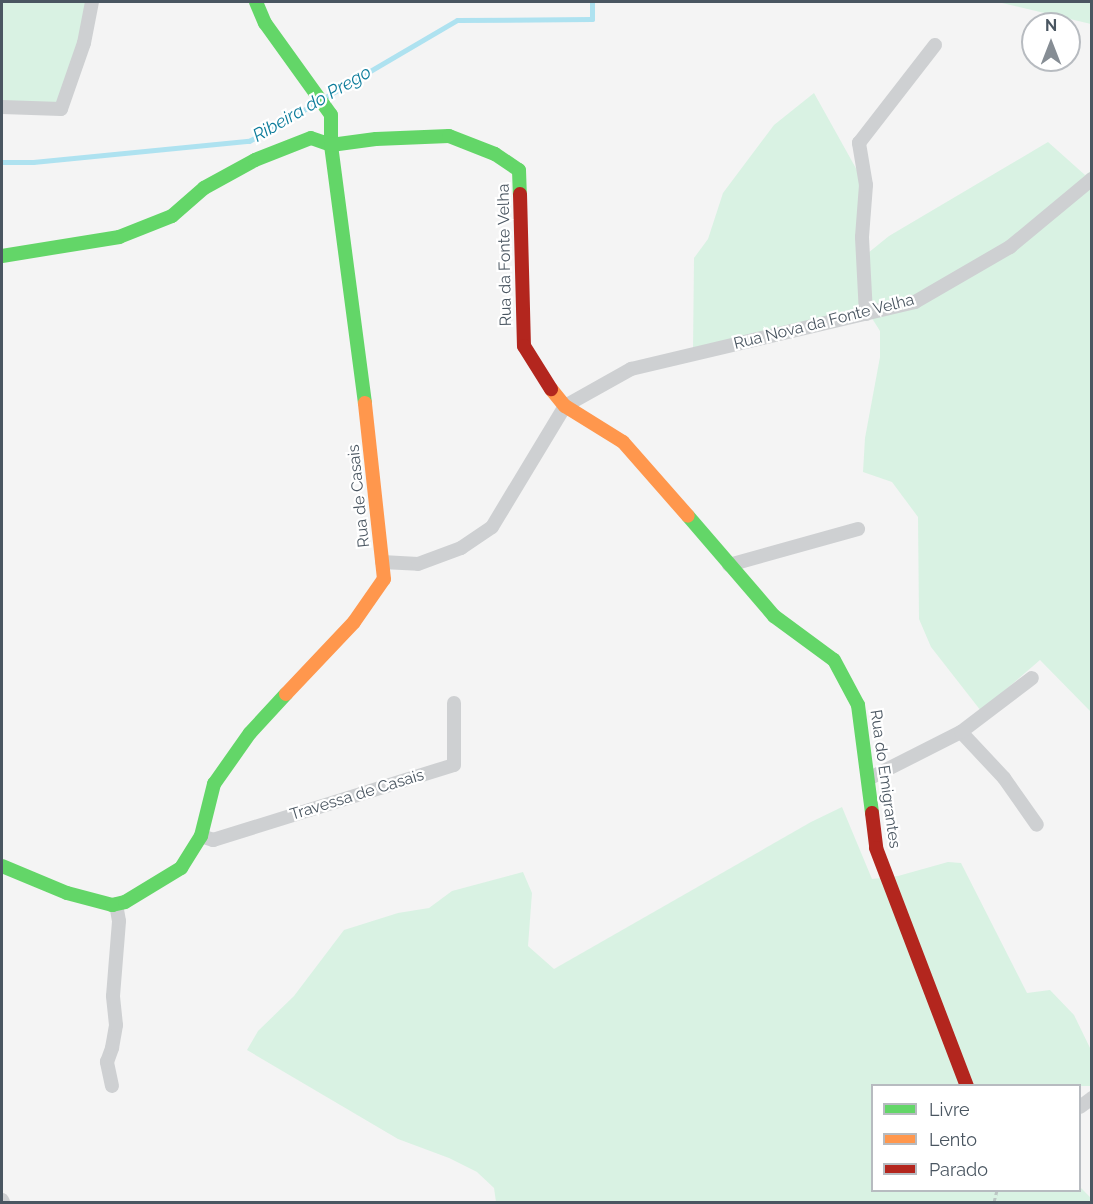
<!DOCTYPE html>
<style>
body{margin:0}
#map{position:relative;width:1093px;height:1204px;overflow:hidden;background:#f4f4f4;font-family:Raleway,sans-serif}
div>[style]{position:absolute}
.green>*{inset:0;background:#d9f2e3}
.stream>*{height:5px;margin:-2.5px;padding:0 2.5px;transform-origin:2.5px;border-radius:2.5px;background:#aee2f0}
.path>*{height:3px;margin-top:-1.5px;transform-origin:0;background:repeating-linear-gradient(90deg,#bcc7c4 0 4.5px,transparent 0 7.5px)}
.street>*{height:14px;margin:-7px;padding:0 7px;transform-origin:7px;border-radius:7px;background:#ced0d2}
.fast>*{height:14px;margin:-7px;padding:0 7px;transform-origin:7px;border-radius:7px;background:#63d668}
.slow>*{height:14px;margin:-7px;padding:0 7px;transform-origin:7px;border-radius:7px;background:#ff974d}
.jam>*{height:14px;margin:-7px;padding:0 7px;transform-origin:7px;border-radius:7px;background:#b3261e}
span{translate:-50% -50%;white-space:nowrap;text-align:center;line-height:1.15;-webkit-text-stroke:4.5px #fff;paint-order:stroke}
.street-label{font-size:16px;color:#4a5661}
.water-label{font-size:18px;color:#0c7c9b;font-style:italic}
.frame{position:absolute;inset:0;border:3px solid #4a5661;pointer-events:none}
.legend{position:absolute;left:871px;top:1084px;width:210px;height:108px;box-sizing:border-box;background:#fff;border:2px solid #b7bbc0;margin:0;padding:8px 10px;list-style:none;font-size:18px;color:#4a5661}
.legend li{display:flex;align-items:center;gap:12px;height:30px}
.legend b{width:30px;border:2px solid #b7bbc0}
.north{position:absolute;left:1021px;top:12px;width:60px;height:60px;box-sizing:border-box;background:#fff;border:2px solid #b7bbc0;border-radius:50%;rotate:0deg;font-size:16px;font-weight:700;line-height:24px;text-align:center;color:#4a5661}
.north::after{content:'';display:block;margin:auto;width:21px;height:27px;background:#868d94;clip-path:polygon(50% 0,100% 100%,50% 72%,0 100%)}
</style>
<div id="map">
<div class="green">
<i style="clip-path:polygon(2px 2px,88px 2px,65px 112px,2px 102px)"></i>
<i style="clip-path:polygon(998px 2px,1091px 2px,1091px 24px)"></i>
<i style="clip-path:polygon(814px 93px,858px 172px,868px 253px,889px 236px,1048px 142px,1085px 175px,1091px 171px,1091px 712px,1040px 660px,981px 711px,931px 647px,919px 619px,918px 517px,892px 482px,863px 472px,865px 438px,880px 357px,880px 331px,868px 312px,693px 350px,694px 258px,708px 239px,723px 193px,774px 125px)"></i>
<i style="clip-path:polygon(842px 807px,872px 879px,898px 876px,948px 862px,961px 863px,1027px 993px,1050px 990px,1074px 1015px,1091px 1050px,1091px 1086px,872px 1086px,872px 1190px,1080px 1190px,1080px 1187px,1091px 1198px,1091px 1202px,496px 1202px,494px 1188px,477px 1172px,449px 1158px,398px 1139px,247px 1050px,258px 1031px,294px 996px,344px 930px,398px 913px,429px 908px,452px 891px,523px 872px,532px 893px,528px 946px,554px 969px,811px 822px)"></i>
</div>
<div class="stream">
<i style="left:324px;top:98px;width:154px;rotate:-30.4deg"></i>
<i style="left:457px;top:20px;width:135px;rotate:-0.4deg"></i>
<i style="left:592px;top:19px;width:17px;rotate:-90deg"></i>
<i style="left:2px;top:162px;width:31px"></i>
<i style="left:33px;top:162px;width:217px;rotate:-5.6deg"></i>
<i style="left:249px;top:141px;width:77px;rotate:-29.6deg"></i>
</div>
<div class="path">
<i style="left:994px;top:1202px;width:12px;rotate:-76deg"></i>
</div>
<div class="street">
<i style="left:2px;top:107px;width:59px;rotate:1.9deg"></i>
<i style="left:61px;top:109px;width:70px;rotate:-70.8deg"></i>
<i style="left:84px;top:43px;width:42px;rotate:-79deg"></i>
<i style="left:866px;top:314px;width:77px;rotate:-93deg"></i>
<i style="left:862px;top:237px;width:52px;rotate:-85.6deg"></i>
<i style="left:866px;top:185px;width:43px;rotate:-99.5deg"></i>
<i style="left:859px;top:143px;width:124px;rotate:-52.2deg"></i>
<i style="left:382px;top:562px;width:36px;rotate:3deg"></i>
<i style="left:418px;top:564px;width:46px;rotate:-20.4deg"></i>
<i style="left:461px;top:548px;width:37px;rotate:-34deg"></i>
<i style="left:492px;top:527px;width:141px;rotate:-58.9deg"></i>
<i style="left:565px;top:406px;width:76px;rotate:-29.3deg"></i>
<i style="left:631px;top:369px;width:292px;rotate:-13.3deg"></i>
<i style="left:915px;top:302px;width:110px;rotate:-30.1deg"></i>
<i style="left:1010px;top:247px;width:107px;rotate:-39.7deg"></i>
<i style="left:729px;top:565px;width:134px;rotate:-15.6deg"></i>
<i style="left:961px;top:732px;width:63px;rotate:46.9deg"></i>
<i style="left:1004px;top:778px;width:57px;rotate:54.9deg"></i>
<i style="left:868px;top:779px;width:104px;rotate:-26.8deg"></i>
<i style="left:961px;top:732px;width:89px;rotate:-37.3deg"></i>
<i style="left:201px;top:836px;width:13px;rotate:18deg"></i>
<i style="left:213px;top:840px;width:252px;rotate:-17.3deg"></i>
<i style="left:454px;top:765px;width:62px;rotate:-90deg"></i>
<i style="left:112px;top:1086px;width:25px;rotate:-102deg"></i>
<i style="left:107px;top:1062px;width:15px;rotate:-70deg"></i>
<i style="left:112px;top:1048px;width:23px;rotate:-80deg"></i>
<i style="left:116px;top:1025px;width:29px;rotate:-96deg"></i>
<i style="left:113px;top:996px;width:75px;rotate:-85.4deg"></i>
<i style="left:119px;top:921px;width:17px;rotate:-100deg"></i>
<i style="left:1080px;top:1107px;width:15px;rotate:-37deg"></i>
<i style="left:2px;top:1200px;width:2px;rotate:63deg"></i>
</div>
<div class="fast">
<i style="left:256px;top:2px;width:23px;rotate:67deg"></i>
<i style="left:265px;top:23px;width:113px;rotate:54.3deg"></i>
<i style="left:331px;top:115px;width:30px;rotate:90deg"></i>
<i style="left:331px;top:145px;width:260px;rotate:82.5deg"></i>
<i style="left:2px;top:256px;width:119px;rotate:-9.2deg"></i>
<i style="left:119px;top:237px;width:57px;rotate:-21.6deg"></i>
<i style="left:172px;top:216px;width:43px;rotate:-41.2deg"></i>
<i style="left:204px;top:188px;width:58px;rotate:-28.8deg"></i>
<i style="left:255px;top:160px;width:60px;rotate:-21.4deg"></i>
<i style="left:311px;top:138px;width:21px;rotate:19deg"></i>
<i style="left:331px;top:145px;width:45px;rotate:-7.6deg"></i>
<i style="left:376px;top:139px;width:73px;rotate:-2.4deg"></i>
<i style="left:449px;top:136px;width:49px;rotate:21.4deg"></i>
<i style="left:495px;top:154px;width:29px;rotate:34deg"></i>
<i style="left:519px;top:170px;width:24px;rotate:88deg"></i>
<i style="left:688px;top:516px;width:132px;rotate:49.3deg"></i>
<i style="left:774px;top:616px;width:74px;rotate:36.3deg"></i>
<i style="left:834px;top:660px;width:51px;rotate:61.9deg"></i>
<i style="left:858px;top:705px;width:109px;rotate:82.6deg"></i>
<i style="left:2px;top:866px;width:70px;rotate:22.6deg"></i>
<i style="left:67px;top:893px;width:47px;rotate:14.9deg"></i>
<i style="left:112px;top:905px;width:13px;rotate:-13deg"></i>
<i style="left:125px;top:902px;width:66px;rotate:-31.3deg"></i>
<i style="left:181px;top:868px;width:38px;rotate:-58deg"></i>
<i style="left:201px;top:836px;width:54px;rotate:-76deg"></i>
<i style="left:214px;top:784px;width:62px;rotate:-54.8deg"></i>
<i style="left:250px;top:733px;width:53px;rotate:-47.3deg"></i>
</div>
<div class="slow">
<i style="left:551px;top:389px;width:22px;rotate:51deg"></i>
<i style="left:565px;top:406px;width:68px;rotate:31.8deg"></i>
<i style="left:623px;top:442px;width:98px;rotate:48.7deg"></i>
<i style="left:286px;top:694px;width:99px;rotate:-46.6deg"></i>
<i style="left:354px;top:622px;width:52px;rotate:-55.1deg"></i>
<i style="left:384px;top:579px;width:177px;rotate:-96.2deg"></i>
</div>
<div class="jam">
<i style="left:520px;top:194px;width:152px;rotate:88.5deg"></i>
<i style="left:524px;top:346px;width:51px;rotate:57.9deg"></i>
<i style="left:872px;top:813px;width:35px;rotate:83deg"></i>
<i style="left:876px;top:848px;width:255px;rotate:69.1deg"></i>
</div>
<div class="street-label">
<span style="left:505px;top:255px;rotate:-91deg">Rua da Fonte Velha</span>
<span style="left:824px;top:322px;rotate:-14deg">Rua Nova da Fonte Velha</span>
<span style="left:359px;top:496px;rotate:-96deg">Rua de Casais</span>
<span style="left:885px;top:779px;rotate:82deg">Rua do Emigrantes</span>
<span style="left:357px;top:795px;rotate:-17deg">Travessa de Casais</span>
</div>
<div class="water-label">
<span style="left:312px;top:104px;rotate:-30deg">Ribeira do Prego</span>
</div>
<div class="frame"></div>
<ul class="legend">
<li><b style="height:8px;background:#63d668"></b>Livre</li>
<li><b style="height:8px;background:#ff974d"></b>Lento</li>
<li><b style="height:8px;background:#b3261e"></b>Parado</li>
</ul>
<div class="north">N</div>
</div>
